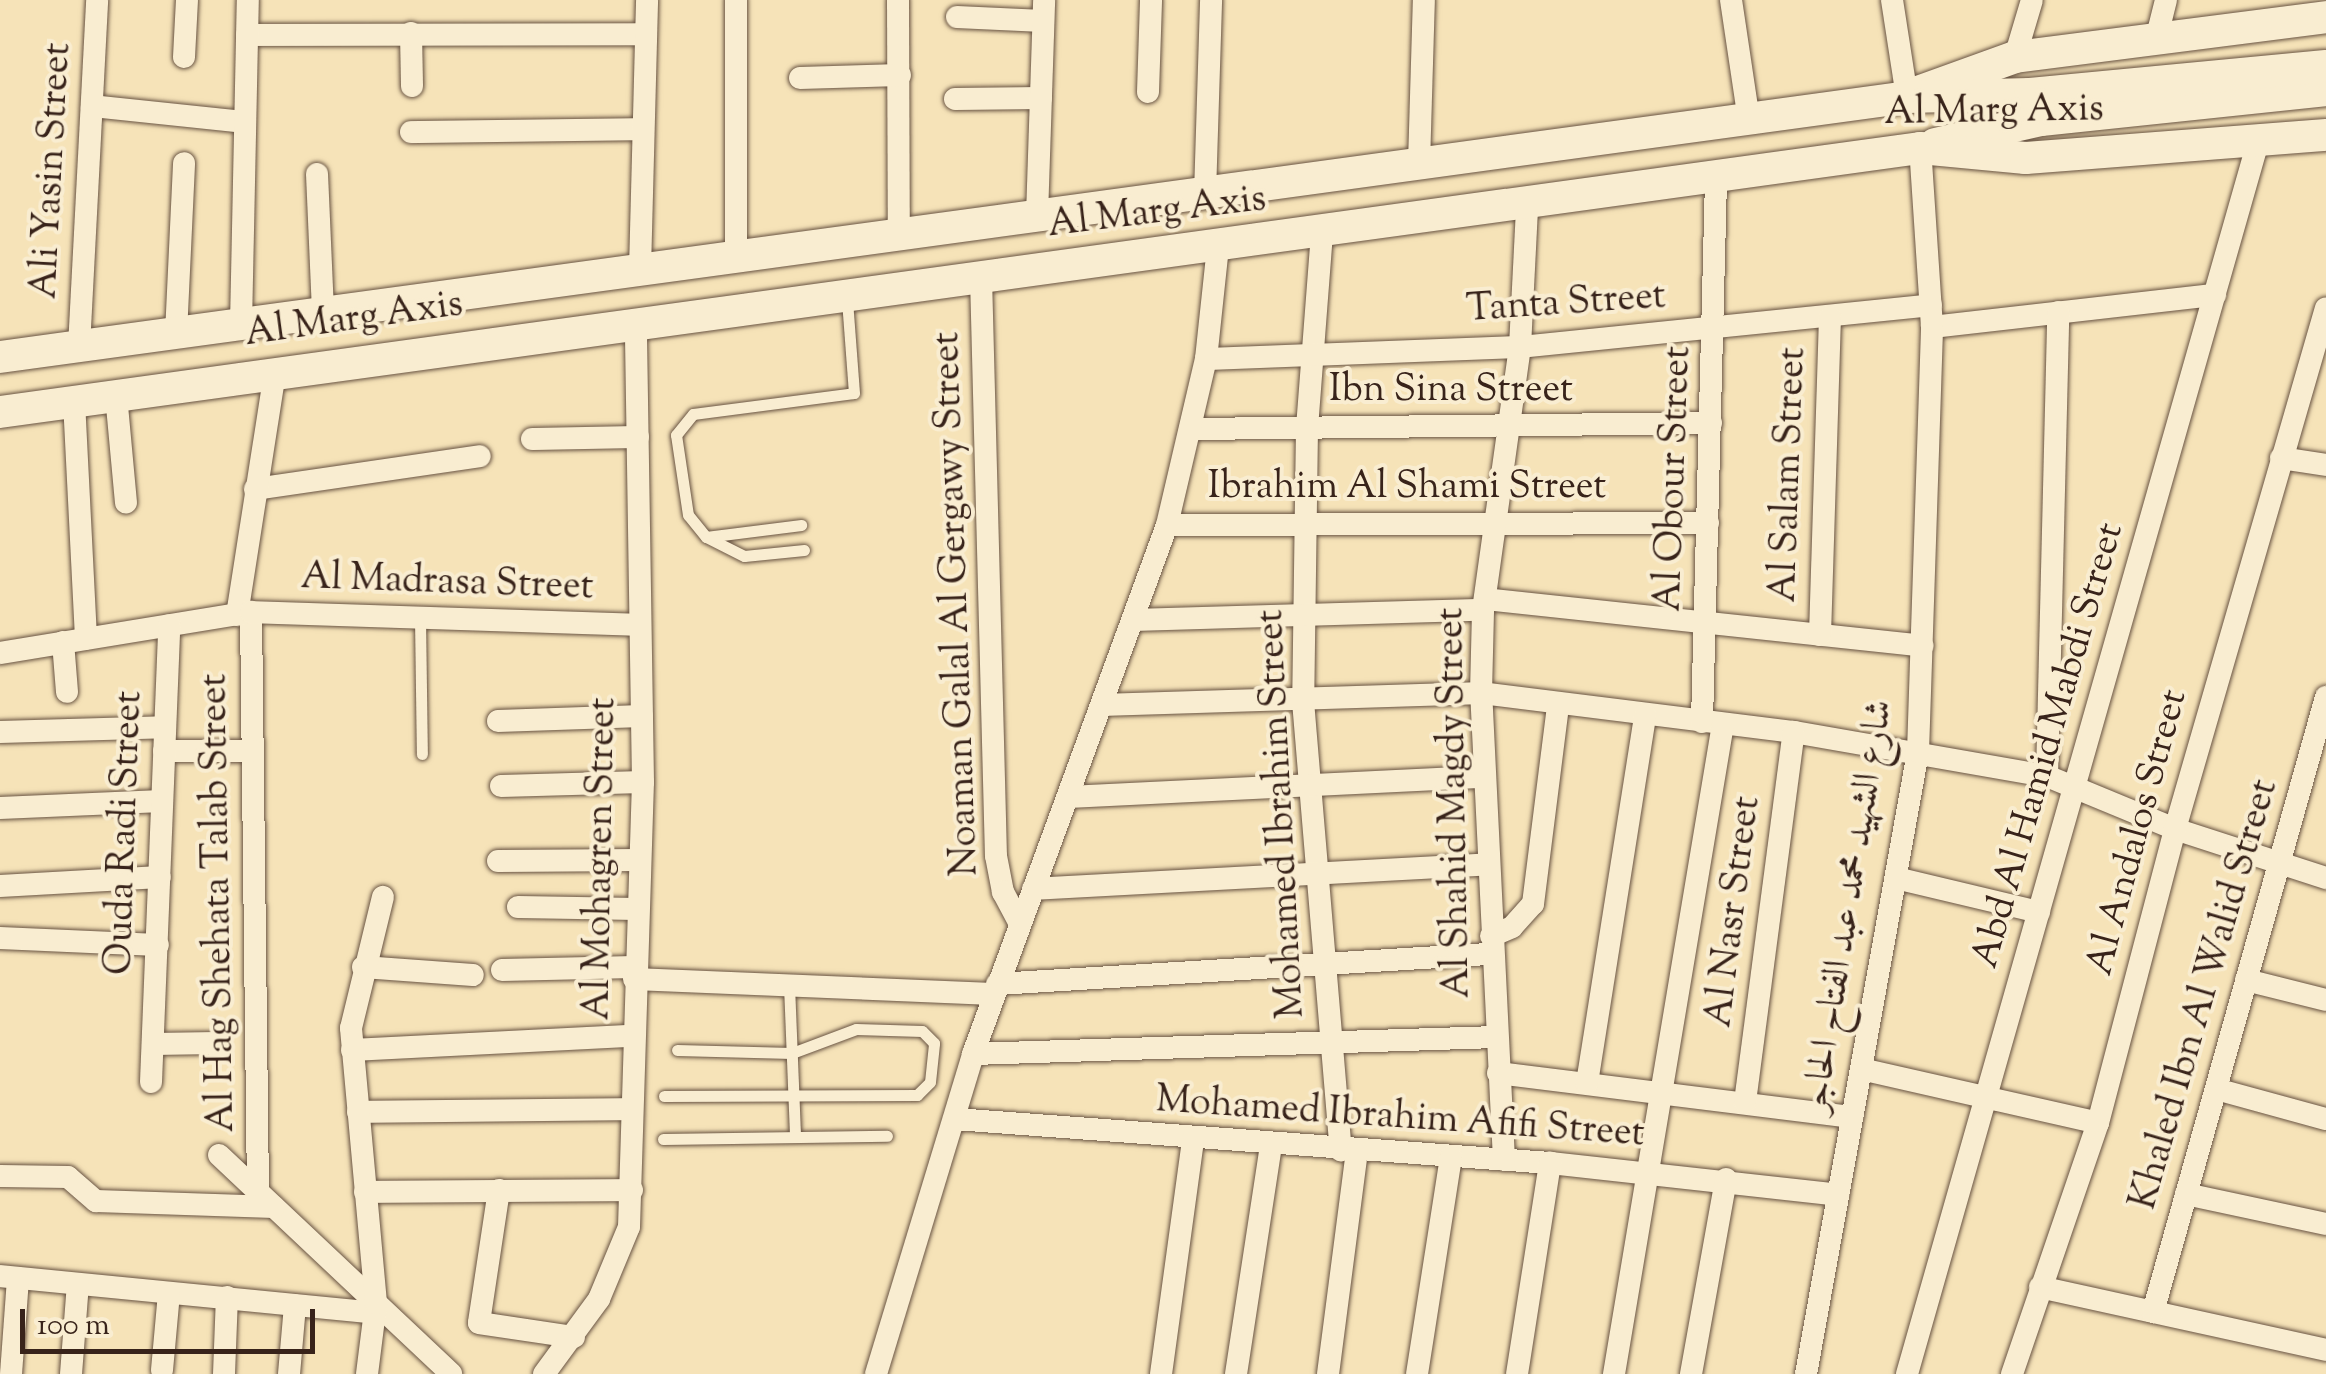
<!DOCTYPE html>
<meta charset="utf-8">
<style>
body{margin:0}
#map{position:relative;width:2326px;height:1374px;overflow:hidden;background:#f6e3b8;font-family:"Sorts Mill Goudy",Amiri,serif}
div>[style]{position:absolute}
.roads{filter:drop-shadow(0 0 2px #685342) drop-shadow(0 0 2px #685342)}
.service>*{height:11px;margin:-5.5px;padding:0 5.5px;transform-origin:5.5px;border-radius:5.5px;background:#f9edd1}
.minor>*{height:22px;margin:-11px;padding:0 11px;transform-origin:11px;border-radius:11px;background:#f9edd1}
.secondary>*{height:32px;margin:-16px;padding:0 16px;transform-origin:16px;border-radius:16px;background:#f9edd1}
span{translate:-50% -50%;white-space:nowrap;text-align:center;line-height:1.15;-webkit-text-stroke:8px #f9edd1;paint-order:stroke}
.street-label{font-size:38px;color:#38231a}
.scale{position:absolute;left:20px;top:1309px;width:295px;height:45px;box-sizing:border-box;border:5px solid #38231a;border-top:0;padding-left:12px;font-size:30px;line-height:35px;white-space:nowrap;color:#38231a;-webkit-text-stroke:8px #f9edd1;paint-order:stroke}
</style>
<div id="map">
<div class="roads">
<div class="service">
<i style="left:706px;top:537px;width:96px;rotate:-7.2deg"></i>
<i style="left:804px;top:550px;width:60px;rotate:174.3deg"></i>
<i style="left:744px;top:556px;width:42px;rotate:-153.4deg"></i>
<i style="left:706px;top:537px;width:28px;rotate:-129deg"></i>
<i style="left:688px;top:515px;width:81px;rotate:-98.5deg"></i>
<i style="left:676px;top:435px;width:27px;rotate:-51deg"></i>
<i style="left:693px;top:414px;width:162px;rotate:-7.4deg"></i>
<i style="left:854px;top:393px;width:94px;rotate:-94.3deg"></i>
<i style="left:420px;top:618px;width:136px;rotate:89.2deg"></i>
<i style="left:789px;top:985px;width:152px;rotate:87.7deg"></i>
<i style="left:664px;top:1096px;width:253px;rotate:-0.2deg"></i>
<i style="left:917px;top:1095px;width:18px;rotate:-45deg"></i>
<i style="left:930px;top:1082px;width:39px;rotate:-84deg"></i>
<i style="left:934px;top:1043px;width:17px;rotate:-135deg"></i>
<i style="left:922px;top:1031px;width:66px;rotate:-178.3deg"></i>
<i style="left:856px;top:1029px;width:68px;rotate:159.4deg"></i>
<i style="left:792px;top:1053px;width:115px;rotate:-178.5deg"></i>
<i style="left:663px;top:1139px;width:224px;rotate:-0.8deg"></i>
</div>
<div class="minor">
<i style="left:736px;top:0;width:257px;rotate:90deg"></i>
<i style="left:898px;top:0;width:235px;rotate:89.8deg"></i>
<i style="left:1731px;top:0;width:121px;rotate:81.5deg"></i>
<i style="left:1892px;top:0;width:98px;rotate:81.2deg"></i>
<i style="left:957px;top:17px;width:86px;rotate:2.7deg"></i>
<i style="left:411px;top:33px;width:53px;rotate:88.9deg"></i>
<i style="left:247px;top:35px;width:398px;rotate:-0.1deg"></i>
<i style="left:2157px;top:36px;width:37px;rotate:-76deg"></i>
<i style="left:184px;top:57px;width:57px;rotate:-87deg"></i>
<i style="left:2015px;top:57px;width:59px;rotate:-73.4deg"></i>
<i style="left:800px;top:78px;width:100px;rotate:-1.7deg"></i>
<i style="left:1148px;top:92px;width:92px;rotate:-88.1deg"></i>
<i style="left:955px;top:99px;width:86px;rotate:-0.7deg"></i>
<i style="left:92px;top:106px;width:153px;rotate:6deg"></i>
<i style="left:411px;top:132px;width:231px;rotate:-0.7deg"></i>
<i style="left:1419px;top:164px;width:164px;rotate:-88.3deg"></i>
<i style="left:317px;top:174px;width:140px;rotate:87.5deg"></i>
<i style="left:1205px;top:194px;width:194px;rotate:-88.2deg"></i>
<i style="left:1037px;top:216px;width:216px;rotate:-88.1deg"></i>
<i style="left:1322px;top:233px;width:196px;rotate:94.4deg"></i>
<i style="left:1307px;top:428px;width:273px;rotate:90.8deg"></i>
<i style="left:1303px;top:701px;width:451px;rotate:85.2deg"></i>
<i style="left:640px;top:270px;width:270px;rotate:-88.5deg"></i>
<i style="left:981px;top:277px;width:579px;rotate:88.52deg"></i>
<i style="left:996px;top:856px;width:37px;rotate:79deg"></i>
<i style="left:1003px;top:892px;width:36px;rotate:62deg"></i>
<i style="left:241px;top:325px;width:325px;rotate:-88.8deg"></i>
<i style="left:1932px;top:327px;width:285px;rotate:-6.5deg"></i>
<i style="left:176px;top:334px;width:171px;rotate:-87.3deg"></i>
<i style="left:79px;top:347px;width:347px;rotate:-87deg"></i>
<i style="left:1206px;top:359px;width:314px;rotate:-2.2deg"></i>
<i style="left:1520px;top:347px;width:413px;rotate:-5.8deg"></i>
<i style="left:116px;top:395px;width:108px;rotate:84.7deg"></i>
<i style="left:74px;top:401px;width:238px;rotate:87.1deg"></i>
<i style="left:1192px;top:429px;width:519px;rotate:-0.66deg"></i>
<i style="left:532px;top:439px;width:106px;rotate:-1.1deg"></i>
<i style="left:2281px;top:458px;width:46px;rotate:8.8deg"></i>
<i style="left:255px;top:489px;width:227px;rotate:-8.3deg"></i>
<i style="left:1167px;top:525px;width:541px;rotate:-0.21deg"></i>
<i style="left:1485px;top:599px;width:440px;rotate:6.1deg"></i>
<i style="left:251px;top:612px;width:580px;rotate:89.31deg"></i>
<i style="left:237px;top:615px;width:246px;rotate:-81.1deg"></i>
<i style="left:1136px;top:620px;width:347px;rotate:-1.7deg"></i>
<i style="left:1820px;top:635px;width:318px;rotate:-88.2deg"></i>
<i style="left:63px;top:642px;width:50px;rotate:85.4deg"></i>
<i style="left:0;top:653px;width:254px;rotate:-9.3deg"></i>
<i style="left:251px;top:612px;width:389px;rotate:1.9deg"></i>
<i style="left:1104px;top:705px;width:377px;rotate:-1.8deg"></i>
<i style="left:1481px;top:693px;width:315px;rotate:7.1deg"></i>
<i style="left:1794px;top:732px;width:257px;rotate:9.9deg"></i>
<i style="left:2047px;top:776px;width:139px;rotate:22.5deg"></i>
<i style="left:2175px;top:829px;width:159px;rotate:18deg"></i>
<i style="left:498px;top:721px;width:144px;rotate:-2deg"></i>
<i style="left:1702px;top:722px;width:543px;rotate:-88.52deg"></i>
<i style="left:0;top:732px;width:164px;rotate:-1.7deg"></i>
<i style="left:164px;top:751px;width:89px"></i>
<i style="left:2047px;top:776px;width:464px;rotate:-88.6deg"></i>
<i style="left:501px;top:786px;width:142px;rotate:-1.6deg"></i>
<i style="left:1069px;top:797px;width:414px;rotate:-2.8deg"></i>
<i style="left:0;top:808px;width:162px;rotate:-2.5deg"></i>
<i style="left:498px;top:861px;width:141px;rotate:-0.4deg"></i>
<i style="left:1896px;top:878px;width:147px;rotate:13.4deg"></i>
<i style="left:0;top:886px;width:160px;rotate:-3.2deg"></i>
<i style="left:1033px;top:889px;width:456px;rotate:-3.1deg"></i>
<i style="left:518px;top:907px;width:119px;rotate:1deg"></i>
<i style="left:1491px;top:936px;width:23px;rotate:-23deg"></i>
<i style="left:1512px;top:927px;width:31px;rotate:-48deg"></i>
<i style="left:1533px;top:904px;width:200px;rotate:-82.8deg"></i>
<i style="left:0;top:938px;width:158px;rotate:2.5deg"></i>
<i style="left:363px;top:967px;width:110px;rotate:4.2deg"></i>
<i style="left:502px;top:970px;width:132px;rotate:-1.3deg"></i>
<i style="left:634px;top:979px;width:359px;rotate:2.4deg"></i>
<i style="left:2246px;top:980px;width:82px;rotate:14deg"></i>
<i style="left:997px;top:984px;width:496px;rotate:-3.5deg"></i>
<i style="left:153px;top:1044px;width:64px;rotate:-0.9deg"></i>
<i style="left:352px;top:1050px;width:280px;rotate:-2.9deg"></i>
<i style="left:973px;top:1054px;width:523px;rotate:-1.86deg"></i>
<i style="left:1861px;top:1069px;width:243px;rotate:12.8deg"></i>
<i style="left:1498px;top:1073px;width:357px;rotate:7.1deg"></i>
<i style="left:151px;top:1082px;width:457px;rotate:-87.7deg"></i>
<i style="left:1587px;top:1083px;width:372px;rotate:-81deg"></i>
<i style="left:2216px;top:1089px;width:114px;rotate:15.3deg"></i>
<i style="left:1745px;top:1102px;width:373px;rotate:-82.5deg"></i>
<i style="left:358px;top:1112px;width:274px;rotate:-0.6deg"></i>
<i style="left:955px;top:1119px;width:597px;rotate:4.23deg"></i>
<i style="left:1550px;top:1163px;width:290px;rotate:6.3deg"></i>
<i style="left:219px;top:1155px;width:319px;rotate:43.3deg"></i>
<i style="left:1504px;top:1160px;width:468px;rotate:-92.8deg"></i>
<i style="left:1481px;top:693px;width:83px;rotate:-88.6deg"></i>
<i style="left:1483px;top:610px;width:266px;rotate:-82deg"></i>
<i style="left:1520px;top:347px;width:140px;rotate:-87.1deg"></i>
<i style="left:0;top:1176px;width:68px;rotate:0.8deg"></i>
<i style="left:68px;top:1177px;width:37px;rotate:41deg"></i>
<i style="left:96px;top:1201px;width:178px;rotate:1.9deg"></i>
<i style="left:499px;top:1190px;width:134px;rotate:98.6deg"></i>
<i style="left:479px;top:1323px;width:96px;rotate:8.4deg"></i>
<i style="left:365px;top:1192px;width:267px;rotate:-0.4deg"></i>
<i style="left:2186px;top:1194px;width:143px;rotate:12.1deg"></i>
<i style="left:0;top:1276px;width:377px;rotate:5.6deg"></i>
<i style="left:2040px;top:1287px;width:293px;rotate:12.4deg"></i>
<i style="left:2153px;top:1312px;width:639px;rotate:-74.29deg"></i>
<i style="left:162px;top:1370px;width:77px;rotate:-84.8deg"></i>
<i style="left:11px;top:1374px;width:96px;rotate:-85.8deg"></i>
<i style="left:71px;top:1374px;width:90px;rotate:-85.6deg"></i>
<i style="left:224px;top:1374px;width:77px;rotate:-87.8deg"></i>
<i style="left:289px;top:1374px;width:69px;rotate:-85deg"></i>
<i style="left:367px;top:1374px;width:72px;rotate:-82.8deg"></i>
<i style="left:376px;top:1303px;width:276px;rotate:-95.2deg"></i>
<i style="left:351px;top:1028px;width:135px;rotate:-76.3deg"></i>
<i style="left:544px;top:1374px;width:93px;rotate:-53.7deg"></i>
<i style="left:599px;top:1299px;width:78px;rotate:-67.4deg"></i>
<i style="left:629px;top:1227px;width:445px;rotate:-88.2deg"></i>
<i style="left:643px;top:782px;width:460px;rotate:-90.9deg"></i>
<i style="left:876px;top:1374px;width:334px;rotate:-73.1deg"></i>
<i style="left:973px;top:1054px;width:563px;rotate:-69.86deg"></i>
<i style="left:1167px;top:525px;width:171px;rotate:-76.8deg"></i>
<i style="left:1206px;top:359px;width:113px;rotate:-83.9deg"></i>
<i style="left:1161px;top:1374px;width:237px;rotate:-82.2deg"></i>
<i style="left:1236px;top:1374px;width:232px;rotate:-81.3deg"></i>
<i style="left:1328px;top:1374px;width:225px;rotate:-82.6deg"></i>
<i style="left:1417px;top:1374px;width:220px;rotate:-81.1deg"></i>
<i style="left:1517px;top:1374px;width:214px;rotate:-81.1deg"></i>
<i style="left:1614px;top:1374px;width:659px;rotate:-80.48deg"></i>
<i style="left:1691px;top:1374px;width:198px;rotate:-79.8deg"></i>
<i style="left:1806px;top:1374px;width:632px;rotate:-79.79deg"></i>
<i style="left:1918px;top:752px;width:425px;rotate:-88.1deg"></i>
<i style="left:1932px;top:327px;width:179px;rotate:-93.8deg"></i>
<i style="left:1907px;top:1374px;width:1285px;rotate:-74.1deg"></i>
<i style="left:2012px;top:1374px;width:265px;rotate:-71.1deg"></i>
<i style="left:2098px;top:1123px;width:304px;rotate:-75.3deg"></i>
<i style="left:2175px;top:829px;width:542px;rotate:-73.84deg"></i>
</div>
<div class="secondary">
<i style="left:1915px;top:93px;width:106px;rotate:-19.8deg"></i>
<i style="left:2015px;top:57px;width:314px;rotate:-7.3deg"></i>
<i style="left:1935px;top:144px;width:109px;rotate:-12.8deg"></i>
<i style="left:2041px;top:120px;width:287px;rotate:-6deg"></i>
<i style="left:0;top:357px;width:1925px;rotate:-7.76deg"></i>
<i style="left:1907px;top:97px;width:123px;rotate:-1.4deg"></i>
<i style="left:2030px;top:94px;width:297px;rotate:-5.4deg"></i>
<i style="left:0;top:412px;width:1938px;rotate:-7.83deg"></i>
<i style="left:1920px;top:148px;width:106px;rotate:5.4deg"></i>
<i style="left:2026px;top:158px;width:301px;rotate:-4.4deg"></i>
</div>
</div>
<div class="street-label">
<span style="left:1994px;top:113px;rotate:-1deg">Al Marg Axis</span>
<span style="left:53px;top:171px;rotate:-87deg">Ali Yasin Street</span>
<span style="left:1157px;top:214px;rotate:-7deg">Al Marg Axis</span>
<span style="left:1566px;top:305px;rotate:-4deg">Tanta Street</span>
<span style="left:354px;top:321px;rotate:-8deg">Al Marg Axis</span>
<span style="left:1451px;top:392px">Ibn Sina Street</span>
<span style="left:1790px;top:475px;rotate:-88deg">Al Salam Street</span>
<span style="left:1675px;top:479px;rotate:-88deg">Al Obour Street</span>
<span style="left:1407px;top:489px">Ibrahim Al Shami Street</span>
<span style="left:447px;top:584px;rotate:2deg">Al Madrasa Street</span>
<span style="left:958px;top:604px;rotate:-92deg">Noaman Galal Al Gergawy Street</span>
<span style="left:2050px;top:746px;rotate:-74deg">Abd Al Hamid Mabdi Street</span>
<span style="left:1456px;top:803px;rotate:-91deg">Al Shahid Magdy Street</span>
<span style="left:1283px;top:814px;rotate:-93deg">Mohamed Ibrahim Street</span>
<span style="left:126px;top:833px;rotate:-88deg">Ouda Radi Street</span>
<span style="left:2139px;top:833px;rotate:-75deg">Al Andalos Street</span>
<span style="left:602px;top:859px;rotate:-89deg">Al Mohagren Street</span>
<span style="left:220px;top:903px;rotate:-91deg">Al Hag Shehata Talab Street</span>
<span style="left:1850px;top:907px;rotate:-81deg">شارع الشهيد محمد عبد الفتاح الحاجر</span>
<span style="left:1735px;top:912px;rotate:-83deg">Al Nasr Street</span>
<span style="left:2206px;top:995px;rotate:-74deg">Khaled Ibn Al Walid Street</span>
<span style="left:1400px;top:1119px;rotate:4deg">Mohamed Ibrahim Afifi Street</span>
</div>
<div class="scale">100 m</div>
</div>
